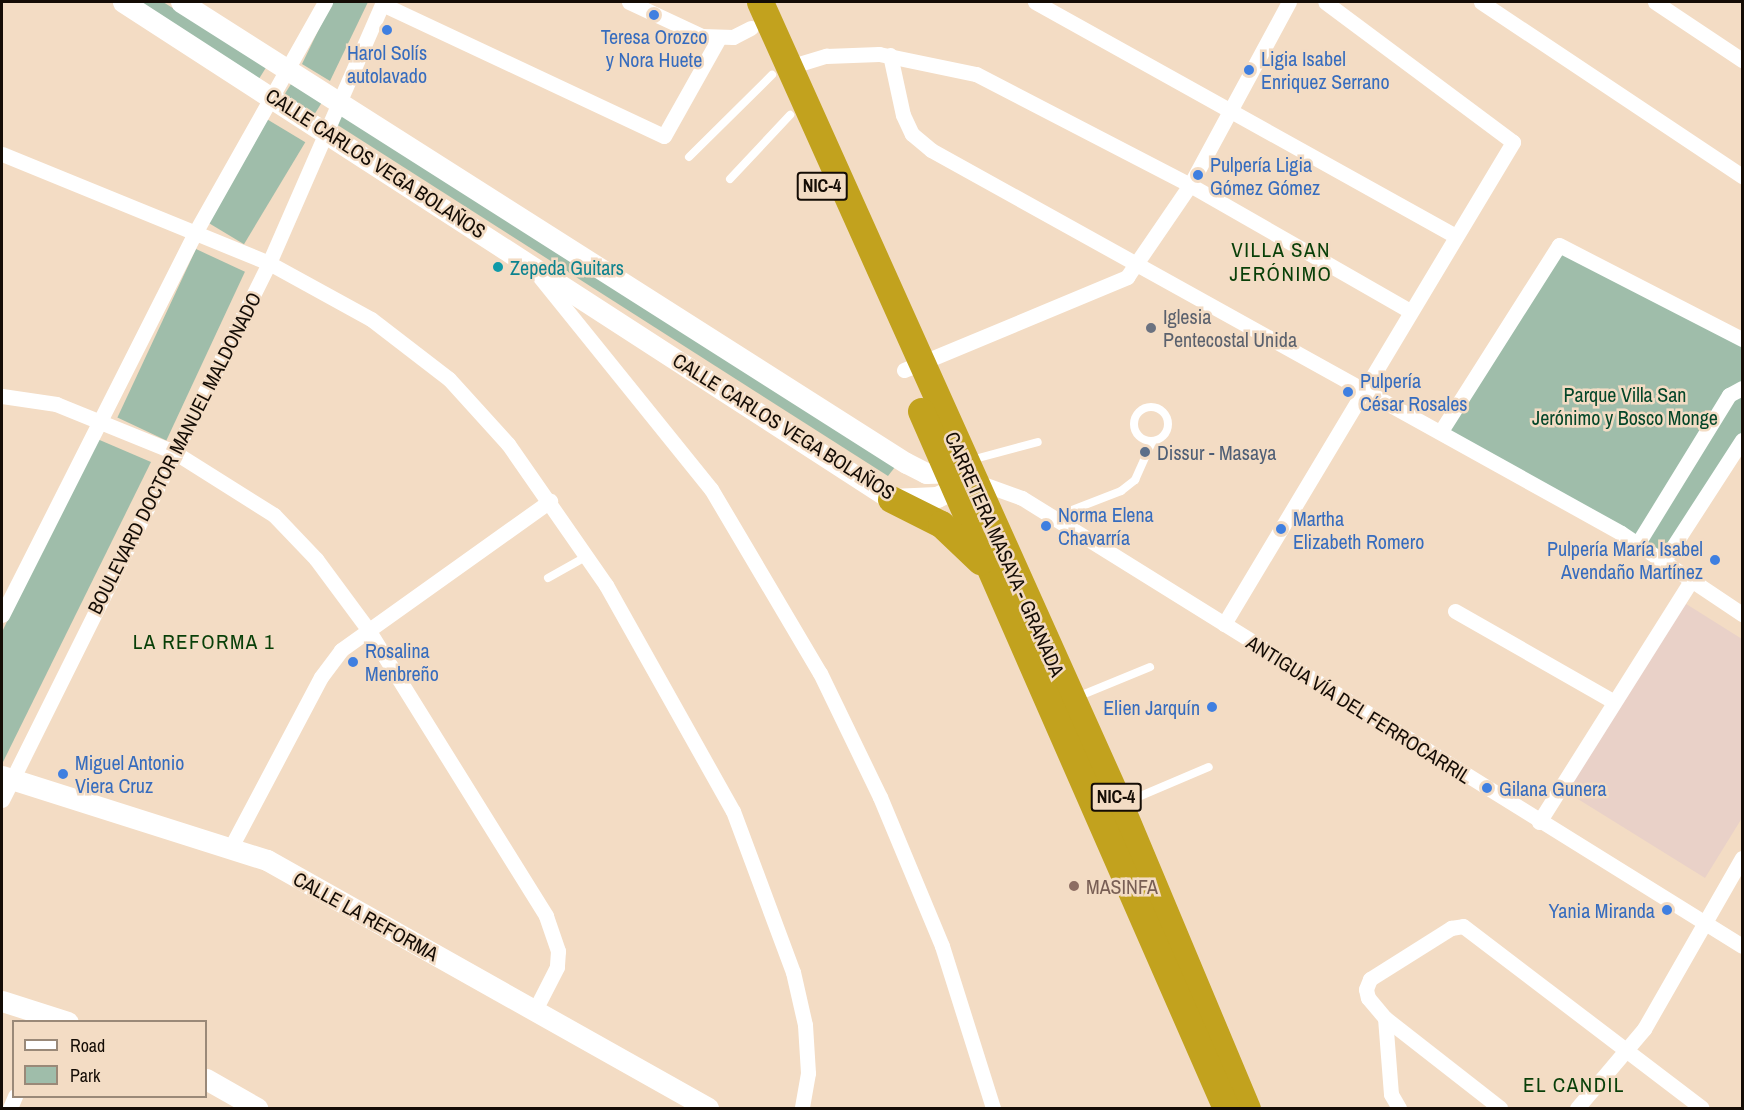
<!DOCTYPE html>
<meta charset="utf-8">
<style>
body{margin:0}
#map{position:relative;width:1744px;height:1110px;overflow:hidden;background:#f3dcc4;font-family:"Archivo Narrow",sans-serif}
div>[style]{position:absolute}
.education>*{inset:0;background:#e9d1c8}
.green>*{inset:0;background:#9fbdaa;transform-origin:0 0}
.lane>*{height:8px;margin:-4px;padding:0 4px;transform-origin:4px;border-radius:4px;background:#fff}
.lane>.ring{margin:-4px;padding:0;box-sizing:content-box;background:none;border:8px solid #fff;border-radius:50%}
.street>*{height:15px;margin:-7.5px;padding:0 7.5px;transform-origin:7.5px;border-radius:7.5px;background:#fff}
.secondary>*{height:21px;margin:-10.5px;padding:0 10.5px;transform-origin:10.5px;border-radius:10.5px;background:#fff}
.highway>*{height:27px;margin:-13.5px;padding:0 13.5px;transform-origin:13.5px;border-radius:13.5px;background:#c2a21e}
.dots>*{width:16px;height:16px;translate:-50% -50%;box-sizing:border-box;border:3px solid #f3dcc4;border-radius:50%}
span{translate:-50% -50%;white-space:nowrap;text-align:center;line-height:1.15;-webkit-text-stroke:5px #f3dcc4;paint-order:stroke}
.shield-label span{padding:2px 4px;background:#f3dcc4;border:2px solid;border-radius:4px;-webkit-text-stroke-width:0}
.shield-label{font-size:18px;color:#140c05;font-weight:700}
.shop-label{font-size:20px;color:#366cbe}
.left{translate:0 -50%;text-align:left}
.right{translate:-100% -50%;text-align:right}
.street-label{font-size:20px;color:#140c05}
.culture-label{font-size:20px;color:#0d838f}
.worship-label{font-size:20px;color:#5b616d}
.park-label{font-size:20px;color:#044629}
.service-label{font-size:20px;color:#4e5e75}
.education-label{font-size:20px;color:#785e54}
.neighbourhood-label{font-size:21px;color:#083f08;letter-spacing:1.5px}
.frame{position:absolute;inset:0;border:3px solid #140c05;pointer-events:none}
.legend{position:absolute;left:12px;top:1020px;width:195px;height:78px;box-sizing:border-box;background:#f3dcc4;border:2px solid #9a8978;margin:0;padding:8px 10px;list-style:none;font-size:18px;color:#140c05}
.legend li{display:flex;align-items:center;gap:12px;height:30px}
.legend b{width:30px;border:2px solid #9a8978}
</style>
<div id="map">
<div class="education">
<i style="clip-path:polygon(1683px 602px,1742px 639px,1742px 818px,1705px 878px,1565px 791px)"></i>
</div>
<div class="green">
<i style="clip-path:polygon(129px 2px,163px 2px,267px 66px,257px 82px)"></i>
<i style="clip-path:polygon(332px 2px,368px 2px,330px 81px,302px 64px)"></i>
<i style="left:291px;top:84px;width:36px;height:13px;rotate:32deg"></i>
<i style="clip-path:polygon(344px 111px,895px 467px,888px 476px,336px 124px)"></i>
<i style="left:265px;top:118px;width:47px;height:119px;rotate:31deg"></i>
<i style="clip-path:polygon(1554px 247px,1742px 339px,1742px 439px,1665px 559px,1441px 431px)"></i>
<i style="left:196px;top:249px;width:54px;height:186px;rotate:25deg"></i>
<i style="clip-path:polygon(95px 438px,151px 462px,3px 762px,2px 632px)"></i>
</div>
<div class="lane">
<i style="left:689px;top:157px;width:117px;rotate:-44.7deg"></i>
<i style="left:730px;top:179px;width:88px;rotate:-46.8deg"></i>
<i class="ring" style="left:1134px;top:407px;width:26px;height:26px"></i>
<i style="left:971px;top:460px;width:69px;rotate:-15deg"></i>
<i style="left:1054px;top:517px;width:72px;rotate:-21.2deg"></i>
<i style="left:1121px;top:491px;width:18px;rotate:-38deg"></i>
<i style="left:1135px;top:480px;width:42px;rotate:-65.9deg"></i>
<i style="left:548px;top:578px;width:45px;rotate:-29.4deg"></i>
<i style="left:1077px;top:697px;width:79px;rotate:-22.3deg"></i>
<i style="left:1124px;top:803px;width:92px;rotate:-23deg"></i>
</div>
<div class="street">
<i style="left:629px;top:2px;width:81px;rotate:25deg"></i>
<i style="left:702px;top:36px;width:31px;rotate:2deg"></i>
<i style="left:733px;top:37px;width:20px;rotate:-27deg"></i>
<i style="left:1035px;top:2px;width:481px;rotate:29.1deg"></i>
<i style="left:1481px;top:2px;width:314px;rotate:33.7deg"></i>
<i style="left:1655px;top:2px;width:105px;rotate:33.7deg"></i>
<i style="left:382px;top:4px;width:311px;rotate:25.1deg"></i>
<i style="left:664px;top:136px;width:112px;rotate:-60.7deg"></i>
<i style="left:890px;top:55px;width:61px;rotate:77.8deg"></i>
<i style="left:903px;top:115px;width:21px;rotate:65deg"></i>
<i style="left:912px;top:134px;width:25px;rotate:40deg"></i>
<i style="left:931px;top:150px;width:789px;rotate:29.03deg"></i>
<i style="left:1621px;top:533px;width:146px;rotate:33.8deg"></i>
<i style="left:789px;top:67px;width:39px;rotate:-17deg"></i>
<i style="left:826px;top:56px;width:53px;rotate:-2.2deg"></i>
<i style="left:879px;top:54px;width:99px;rotate:11.7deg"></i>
<i style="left:976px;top:74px;width:241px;rotate:27.4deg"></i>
<i style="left:1190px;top:185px;width:254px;rotate:29.8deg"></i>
<i style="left:2px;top:154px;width:288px;rotate:22.2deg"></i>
<i style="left:269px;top:263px;width:116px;rotate:28.8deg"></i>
<i style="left:371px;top:319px;width:98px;rotate:37.6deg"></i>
<i style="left:449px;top:379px;width:88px;rotate:47.8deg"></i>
<i style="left:508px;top:444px;width:172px;rotate:55.2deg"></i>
<i style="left:606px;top:585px;width:259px;rotate:60.7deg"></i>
<i style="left:733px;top:811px;width:172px;rotate:69.6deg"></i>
<i style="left:793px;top:972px;width:54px;rotate:77.2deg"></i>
<i style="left:805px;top:1025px;width:48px;rotate:86.4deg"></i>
<i style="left:808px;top:1073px;width:36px;rotate:100deg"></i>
<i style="left:539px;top:276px;width:274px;rotate:51.1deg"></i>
<i style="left:711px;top:489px;width:214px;rotate:59.4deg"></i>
<i style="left:820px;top:673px;width:138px;rotate:64.2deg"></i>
<i style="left:880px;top:797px;width:161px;rotate:67.4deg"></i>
<i style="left:942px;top:946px;width:170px;rotate:72.5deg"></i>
<i style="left:904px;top:370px;width:242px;rotate:-22.6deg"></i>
<i style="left:1127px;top:277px;width:112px;rotate:-55.6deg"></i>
<i style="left:1190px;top:185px;width:208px;rotate:-61.6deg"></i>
<i style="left:2px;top:396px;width:55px;rotate:8.4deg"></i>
<i style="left:56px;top:404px;width:127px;rotate:22.1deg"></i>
<i style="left:174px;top:452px;width:118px;rotate:32.2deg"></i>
<i style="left:274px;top:515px;width:61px;rotate:46.3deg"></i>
<i style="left:316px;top:559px;width:86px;rotate:53.5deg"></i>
<i style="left:367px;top:628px;width:339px;rotate:58.1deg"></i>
<i style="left:546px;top:916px;width:37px;rotate:71deg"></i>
<i style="left:558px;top:951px;width:16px;rotate:94deg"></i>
<i style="left:557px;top:967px;width:51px;rotate:117.1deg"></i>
<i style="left:1441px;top:431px;width:220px;rotate:-57.6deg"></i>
<i style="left:1559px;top:245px;width:206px;rotate:27.2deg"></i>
<i style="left:972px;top:480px;width:53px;rotate:19.8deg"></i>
<i style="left:1022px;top:498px;width:848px;rotate:31.89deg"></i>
<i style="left:1638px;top:543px;width:174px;rotate:-58.4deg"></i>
<i style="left:1729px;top:395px;width:15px;rotate:-28deg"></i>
<i style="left:1665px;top:559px;width:142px;rotate:-57.1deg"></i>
<i style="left:1455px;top:611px;width:180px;rotate:29.7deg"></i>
<i style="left:2px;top:615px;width:430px;rotate:-63.2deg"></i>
<i style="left:196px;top:231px;width:263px;rotate:-60.6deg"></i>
<i style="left:1224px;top:624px;width:562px;rotate:-59.05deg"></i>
<i style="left:1513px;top:142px;width:234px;rotate:-143.3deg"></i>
<i style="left:2px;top:800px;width:600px;rotate:-63.56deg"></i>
<i style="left:269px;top:263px;width:285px;rotate:-66.4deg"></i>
<i style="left:1539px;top:822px;width:287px;rotate:-57.8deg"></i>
<i style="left:231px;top:847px;width:192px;rotate:-62.1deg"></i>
<i style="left:321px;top:677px;width:34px;rotate:-53deg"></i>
<i style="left:341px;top:650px;width:257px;rotate:-35.5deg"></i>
<i style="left:1385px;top:1018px;width:146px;rotate:38deg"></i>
<i style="left:10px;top:1108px;width:13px;rotate:-67deg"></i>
<i style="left:1399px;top:1108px;width:16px;rotate:-120deg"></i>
<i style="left:1391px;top:1094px;width:76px;rotate:-94.5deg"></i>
<i style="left:1385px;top:1018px;width:26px;rotate:-130deg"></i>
<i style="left:1368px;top:998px;width:9px;rotate:-103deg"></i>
<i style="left:1366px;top:989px;width:11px;rotate:-68deg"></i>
<i style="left:1370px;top:979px;width:96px;rotate:-32.2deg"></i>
<i style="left:1451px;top:928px;width:12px;rotate:-9deg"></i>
<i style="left:1463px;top:926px;width:300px;rotate:37.3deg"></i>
<i style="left:1577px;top:1108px;width:104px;rotate:-49.7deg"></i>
<i style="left:1644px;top:1029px;width:197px;rotate:-60.2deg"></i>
</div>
<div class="secondary">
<i style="left:123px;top:2px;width:915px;rotate:32.91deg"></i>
<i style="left:891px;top:499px;width:46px;rotate:-2.5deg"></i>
<i style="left:937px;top:497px;width:39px;rotate:-26deg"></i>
<i style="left:972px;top:480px;width:16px;rotate:-150deg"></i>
<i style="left:958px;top:472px;width:32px;rotate:178deg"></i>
<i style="left:926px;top:473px;width:22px;rotate:-153deg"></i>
<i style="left:906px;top:463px;width:859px;rotate:-147.55deg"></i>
<i style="left:2px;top:776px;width:278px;rotate:17.6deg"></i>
<i style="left:267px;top:860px;width:506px;rotate:29.35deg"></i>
<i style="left:2px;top:1001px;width:69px;rotate:17.7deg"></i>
<i style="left:206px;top:1079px;width:59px;rotate:29.6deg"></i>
</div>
<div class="highway">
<i style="left:760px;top:2px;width:880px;rotate:65.85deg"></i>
<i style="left:1120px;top:805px;width:329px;rotate:67.3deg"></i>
<i style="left:921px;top:411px;width:761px;rotate:66.37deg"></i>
<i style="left:891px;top:499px;width:56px;rotate:26.6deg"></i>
<i style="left:941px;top:524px;width:54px;rotate:43.5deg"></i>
</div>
<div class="dots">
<i style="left:654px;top:15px;background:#3f7fe0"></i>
<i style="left:387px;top:30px;background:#3f7fe0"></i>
<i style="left:1249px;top:70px;background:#3f7fe0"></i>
<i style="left:1198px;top:175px;background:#3f7fe0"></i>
<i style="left:498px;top:267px;background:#0f9aa8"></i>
<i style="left:1151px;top:328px;background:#6b7280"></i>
<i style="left:1348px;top:392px;background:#3f7fe0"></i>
<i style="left:1145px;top:452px;background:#5c6f8a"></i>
<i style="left:1046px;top:526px;background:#3f7fe0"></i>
<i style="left:1281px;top:529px;background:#3f7fe0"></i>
<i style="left:1715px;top:560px;background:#3f7fe0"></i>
<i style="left:353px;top:662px;background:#3f7fe0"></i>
<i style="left:1212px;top:707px;background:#3f7fe0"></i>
<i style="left:63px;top:774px;background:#3f7fe0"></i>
<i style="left:1487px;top:788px;background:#3f7fe0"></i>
<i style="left:1074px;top:886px;background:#8d6e63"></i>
<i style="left:1667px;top:910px;background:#3f7fe0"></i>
</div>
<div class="shield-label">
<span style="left:822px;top:186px">NIC-4</span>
<span style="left:1116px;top:797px">NIC-4</span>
</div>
<div class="shop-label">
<span style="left:654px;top:48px">Teresa Orozco<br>y Nora Huete</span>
<span style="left:387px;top:64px">Harol Solís<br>autolavado</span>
<span class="left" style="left:1261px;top:70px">Ligia Isabel<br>Enriquez Serrano</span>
<span class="left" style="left:1210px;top:176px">Pulpería Ligia<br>Gómez Gómez</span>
<span class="left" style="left:1360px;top:392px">Pulpería<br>César Rosales</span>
<span class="left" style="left:1058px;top:526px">Norma Elena<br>Chavarría</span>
<span class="left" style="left:1293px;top:530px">Martha<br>Elizabeth Romero</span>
<span class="right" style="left:1703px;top:560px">Pulpería María Isabel<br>Avendaño Martínez</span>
<span class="left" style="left:365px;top:662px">Rosalina<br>Menbreño</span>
<span class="right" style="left:1200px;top:707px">Elien Jarquín</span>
<span class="left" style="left:75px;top:774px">Miguel Antonio<br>Viera Cruz</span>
<span class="left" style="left:1499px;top:788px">Gilana Gunera</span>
<span class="right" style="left:1655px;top:910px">Yania Miranda</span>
</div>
<div class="street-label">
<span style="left:376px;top:163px;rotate:33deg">CALLE CARLOS VEGA BOLAÑOS</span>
<span style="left:784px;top:426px;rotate:32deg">CALLE CARLOS VEGA BOLAÑOS</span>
<span style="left:174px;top:453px;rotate:-63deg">BOULEVARD DOCTOR MANUEL MALDONADO</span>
<span style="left:1005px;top:554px;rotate:66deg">CARRETERA MASAYA - GRANADA</span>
<span style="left:1359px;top:709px;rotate:32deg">ANTIGUA VÍA DEL FERROCARRIL</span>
<span style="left:366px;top:916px;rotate:29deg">CALLE LA REFORMA</span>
</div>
<div class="culture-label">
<span class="left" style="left:510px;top:267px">Zepeda Guitars</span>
</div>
<div class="worship-label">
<span class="left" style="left:1163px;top:328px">Iglesia<br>Pentecostal Unida</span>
</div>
<div class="park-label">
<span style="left:1625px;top:406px">Parque Villa San<br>Jerónimo y Bosco Monge</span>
</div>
<div class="service-label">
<span class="left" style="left:1157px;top:452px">Dissur - Masaya</span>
</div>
<div class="education-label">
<span class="left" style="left:1086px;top:886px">MASINFA</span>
</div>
<div class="neighbourhood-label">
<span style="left:1281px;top:262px">VILLA SAN<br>JERÓNIMO</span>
<span style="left:204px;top:642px">LA REFORMA 1</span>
<span style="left:1574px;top:1085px">EL CANDIL</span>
</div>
<div class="frame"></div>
<ul class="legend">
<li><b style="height:8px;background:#fff"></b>Road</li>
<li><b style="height:16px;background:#9fbdaa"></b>Park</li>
</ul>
</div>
